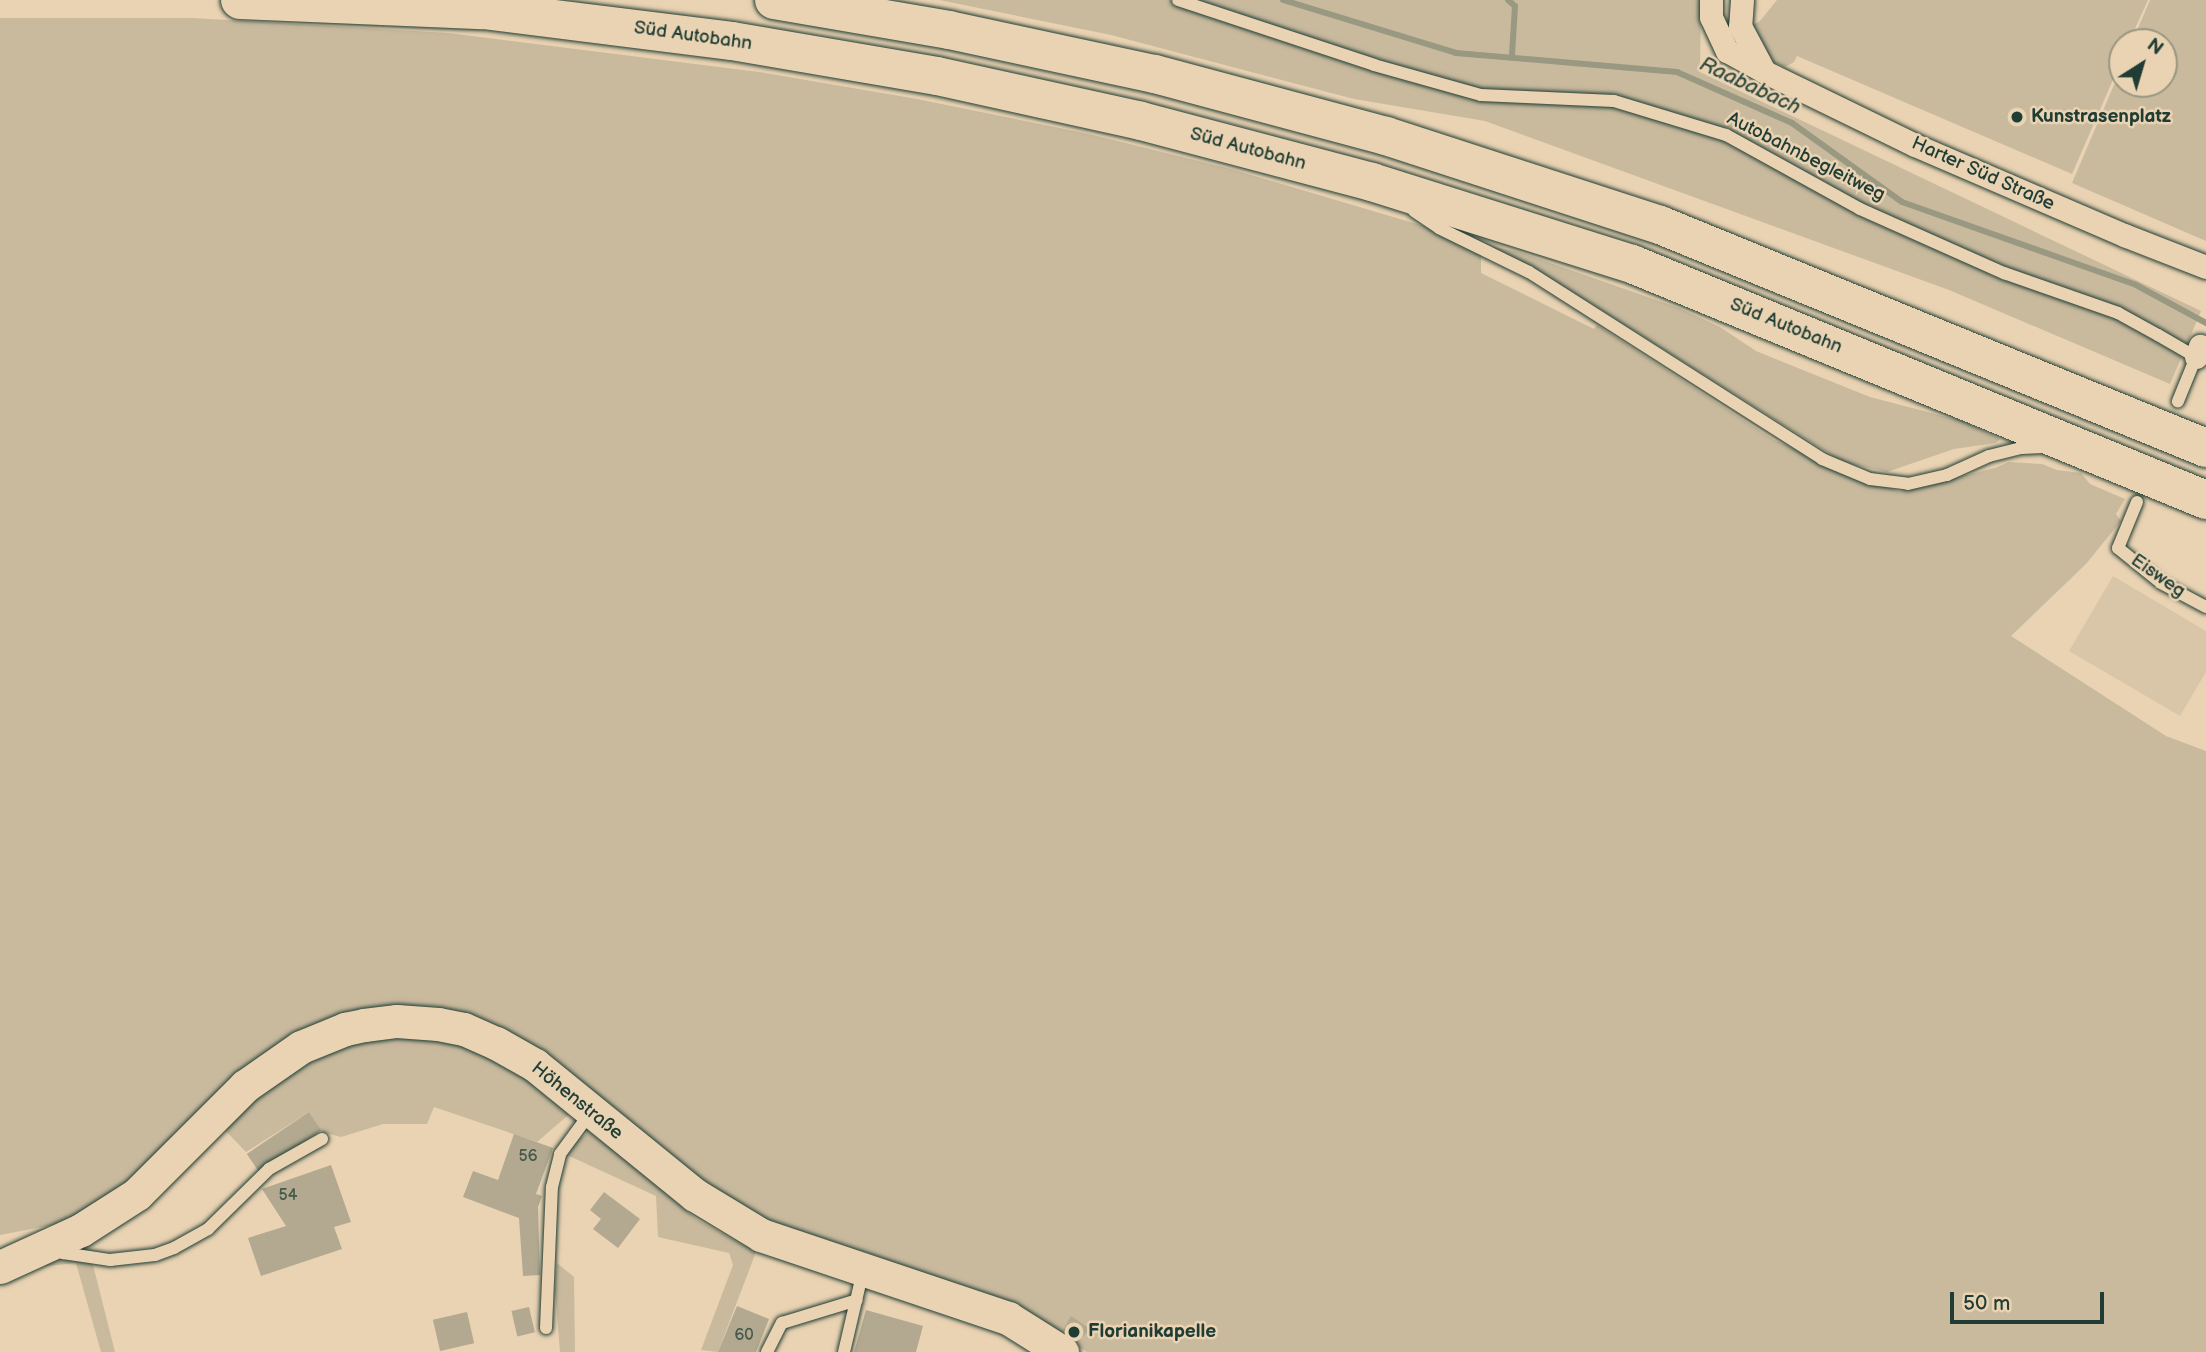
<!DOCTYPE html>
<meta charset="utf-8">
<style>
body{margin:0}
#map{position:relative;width:2206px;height:1352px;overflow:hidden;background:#ead3b3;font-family:"Balsamiq Sans",sans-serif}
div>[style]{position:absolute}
.built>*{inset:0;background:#d9c6a8}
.green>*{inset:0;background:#c9ba9e}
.stream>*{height:6px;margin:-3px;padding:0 3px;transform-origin:3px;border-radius:3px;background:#999881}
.building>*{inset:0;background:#b2a990;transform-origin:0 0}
.roads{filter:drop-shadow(0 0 2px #1f3d34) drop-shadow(0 0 2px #1f3d34)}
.lane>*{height:12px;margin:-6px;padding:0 6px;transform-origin:6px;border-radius:6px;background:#ead3b3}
.street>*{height:23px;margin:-11.5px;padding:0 11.5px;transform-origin:11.5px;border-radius:11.5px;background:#ead3b3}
.secondary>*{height:33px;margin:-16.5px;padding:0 16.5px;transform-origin:16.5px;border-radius:16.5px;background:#ead3b3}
.highway>*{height:38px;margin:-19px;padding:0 19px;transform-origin:19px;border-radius:19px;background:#ead3b3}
.dots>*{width:19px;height:19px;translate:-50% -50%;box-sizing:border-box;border:4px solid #ead3b3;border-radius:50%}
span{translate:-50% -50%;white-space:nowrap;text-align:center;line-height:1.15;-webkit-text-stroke:5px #ead3b3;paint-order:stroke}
.number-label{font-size:16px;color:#44584b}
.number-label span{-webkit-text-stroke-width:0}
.street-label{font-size:19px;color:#1f3d34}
.poi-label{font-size:19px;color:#1f3d34;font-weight:700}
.left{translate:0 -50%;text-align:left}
.water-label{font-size:21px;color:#314b40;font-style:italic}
.north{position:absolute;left:2108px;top:28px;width:70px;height:70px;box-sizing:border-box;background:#ead3b3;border:2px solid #999780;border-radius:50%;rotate:37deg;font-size:19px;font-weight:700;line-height:28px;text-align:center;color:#1f3d34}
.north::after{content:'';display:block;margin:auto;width:24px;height:32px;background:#1f3d34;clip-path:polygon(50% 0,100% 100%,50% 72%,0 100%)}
.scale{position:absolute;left:1950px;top:1292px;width:154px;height:32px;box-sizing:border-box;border:4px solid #1f3d34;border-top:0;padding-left:9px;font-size:21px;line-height:24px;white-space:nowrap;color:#1f3d34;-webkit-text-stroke:5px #ead3b3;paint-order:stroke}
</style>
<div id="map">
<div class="built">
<i style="clip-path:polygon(2113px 576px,2206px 631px,2206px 672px,2180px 716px,2069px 651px)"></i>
</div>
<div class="green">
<i style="clip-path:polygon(939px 0,1701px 0,1700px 72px,2201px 311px,2170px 384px,1949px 290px,1485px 121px,1354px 99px,1111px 35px)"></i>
<i style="clip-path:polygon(1777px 0,2148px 0,2129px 42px,2122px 42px,2122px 59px,2072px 174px,1797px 56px,1794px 62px,1785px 67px,1769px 60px,1745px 29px,1760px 21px)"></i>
<i style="clip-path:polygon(2150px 0,2206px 0,2206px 241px,2072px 183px,2122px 66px,2122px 84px,2164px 84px,2164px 42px,2132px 42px)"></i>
<i style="clip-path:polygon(0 18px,193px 18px,448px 33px,759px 72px,917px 99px,1089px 134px,1231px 169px,1481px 243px,1481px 273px,1594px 329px,1597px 325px,1774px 440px,1899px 492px,1995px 468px,2009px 462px,2042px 464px,2057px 470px,2081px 473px,2090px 484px,2125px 499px,2116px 514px,2121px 521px,2086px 564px,2011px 636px,2166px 736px,2206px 751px,2206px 1352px,1087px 1352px,1062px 1337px,764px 1234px,587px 1095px,381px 1012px,68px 1222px,0 1235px)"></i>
<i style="clip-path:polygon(1492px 247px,1516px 251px,1679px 308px,1720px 327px,1756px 351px,1870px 397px,1962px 421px,2000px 439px,1996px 443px,1954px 449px,1887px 472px,1843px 462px,1561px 285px)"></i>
<i style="clip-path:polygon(400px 1030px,492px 1053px,574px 1110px,537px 1142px,434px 1107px,427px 1124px,383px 1124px,341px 1137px,322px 1132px,309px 1112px,246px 1152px,218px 1123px,296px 1056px)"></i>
<i style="clip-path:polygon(589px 1132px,601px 1136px,696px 1219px,756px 1252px,718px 1352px,701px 1350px,733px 1265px,729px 1253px,658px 1237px,656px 1196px,567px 1155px,575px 1143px)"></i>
<i style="clip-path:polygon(64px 1258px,92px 1261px,115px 1352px,101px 1352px,76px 1263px,37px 1267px)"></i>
<i style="clip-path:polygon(557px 1263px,574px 1277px,575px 1352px,560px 1352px,555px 1290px)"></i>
</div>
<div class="stream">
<i style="left:1283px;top:0;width:181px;rotate:17deg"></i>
<i style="left:1456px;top:53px;width:222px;rotate:4.9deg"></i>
<i style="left:1677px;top:72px;width:126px;rotate:23.9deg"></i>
<i style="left:1792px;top:123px;width:135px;rotate:35.7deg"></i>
<i style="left:1902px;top:202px;width:248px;rotate:19.5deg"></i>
<i style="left:2136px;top:285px;width:80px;rotate:28.5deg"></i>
<i style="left:1508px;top:0;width:9px;rotate:41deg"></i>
<i style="left:1515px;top:6px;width:49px;rotate:93.5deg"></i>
</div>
<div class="building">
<i style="left:309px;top:1112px;width:22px;height:75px;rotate:56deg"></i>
<i style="clip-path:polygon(514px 1134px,553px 1148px,536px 1194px,542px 1196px,538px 1207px,540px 1275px,523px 1276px,519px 1218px,463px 1197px,473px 1171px,498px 1180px)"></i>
<i style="clip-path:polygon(331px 1165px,351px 1222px,334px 1227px,342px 1249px,261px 1276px,248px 1238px,286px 1226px,262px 1189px)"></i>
<i style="clip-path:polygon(604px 1192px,640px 1219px,618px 1248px,593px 1229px,601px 1219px,590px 1210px)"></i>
<i style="clip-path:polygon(737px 1306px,769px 1319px,756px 1352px,718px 1352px)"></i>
<i style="left:529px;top:1307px;width:26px;height:18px;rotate:77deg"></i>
<i style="clip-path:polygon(866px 1310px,923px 1326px,916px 1352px,854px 1352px)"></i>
<i style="left:467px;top:1312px;width:32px;height:35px;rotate:77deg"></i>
<i style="clip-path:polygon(1071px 1316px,1090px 1329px,1078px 1342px,1063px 1330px)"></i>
</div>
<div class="roads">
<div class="lane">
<i style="left:1178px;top:0;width:206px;rotate:18.3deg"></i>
<i style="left:1374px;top:65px;width:111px;rotate:15.7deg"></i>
<i style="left:1481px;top:95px;width:133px;rotate:2.6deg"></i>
<i style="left:1614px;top:101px;width:117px;rotate:16.9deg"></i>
<i style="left:1726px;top:135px;width:153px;rotate:28.9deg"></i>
<i style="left:1860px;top:209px;width:158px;rotate:24deg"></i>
<i style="left:2004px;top:273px;width:121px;rotate:19.3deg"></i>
<i style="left:2118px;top:313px;width:46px;rotate:28.8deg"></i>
<i style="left:2158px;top:335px;width:44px;rotate:30.1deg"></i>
<i style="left:2196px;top:357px;width:48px;rotate:112.2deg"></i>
<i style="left:1414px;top:211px;width:30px;rotate:34deg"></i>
<i style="left:1439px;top:228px;width:100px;rotate:26.1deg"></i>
<i style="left:1529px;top:272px;width:348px;rotate:32.5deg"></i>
<i style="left:1822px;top:459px;width:52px;rotate:22.6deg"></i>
<i style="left:1870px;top:479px;width:38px;rotate:7deg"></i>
<i style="left:1908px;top:484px;width:40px;rotate:-13deg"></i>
<i style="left:1947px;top:475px;width:46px;rotate:-24.3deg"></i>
<i style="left:1989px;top:456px;width:34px;rotate:-14deg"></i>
<i style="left:2022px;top:448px;width:21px;rotate:-3deg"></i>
<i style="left:2137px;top:502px;width:50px;rotate:112.4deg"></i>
<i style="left:2118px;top:548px;width:55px;rotate:39.1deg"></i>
<i style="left:2161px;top:583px;width:51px;rotate:28.1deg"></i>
<i style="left:53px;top:1247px;width:12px;rotate:31deg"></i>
<i style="left:63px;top:1253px;width:48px;rotate:8.5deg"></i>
<i style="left:110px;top:1260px;width:45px;rotate:-6.3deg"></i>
<i style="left:155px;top:1255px;width:20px;rotate:-20deg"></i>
<i style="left:174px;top:1248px;width:39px;rotate:-29deg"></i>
<i style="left:208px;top:1229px;width:86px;rotate:-44.5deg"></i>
<i style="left:269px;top:1169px;width:61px;rotate:-29.5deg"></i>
<i style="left:546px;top:1328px;width:141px;rotate:-87.6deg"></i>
<i style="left:552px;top:1187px;width:34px;rotate:-76deg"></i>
<i style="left:560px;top:1154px;width:52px;rotate:-53.6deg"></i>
<i style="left:767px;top:1352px;width:33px;rotate:-63deg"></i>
<i style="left:782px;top:1323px;width:78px;rotate:-17deg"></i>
<i style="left:844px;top:1352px;width:83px;rotate:-76.8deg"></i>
</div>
<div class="street">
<i style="left:1711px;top:0;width:17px;rotate:90deg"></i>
<i style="left:1711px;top:17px;width:38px;rotate:65deg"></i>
<i style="left:1727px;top:51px;width:43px;rotate:28.9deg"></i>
<i style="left:1765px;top:72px;width:167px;rotate:26deg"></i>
<i style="left:1915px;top:145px;width:228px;rotate:23.3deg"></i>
<i style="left:2124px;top:235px;width:88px;rotate:21.3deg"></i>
<i style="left:1742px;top:0;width:26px;rotate:94deg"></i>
<i style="left:1740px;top:26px;width:49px;rotate:61.9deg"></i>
<i style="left:2196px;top:357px;width:12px;rotate:-70deg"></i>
</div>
<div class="secondary">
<i style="left:0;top:1267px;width:89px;rotate:-24.6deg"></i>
<i style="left:81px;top:1230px;width:67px;rotate:-32.7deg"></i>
<i style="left:137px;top:1194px;width:153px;rotate:-45deg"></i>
<i style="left:245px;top:1086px;width:68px;rotate:-34.9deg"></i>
<i style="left:301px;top:1047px;width:48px;rotate:-22.2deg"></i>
<i style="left:345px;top:1029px;width:19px;rotate:-12deg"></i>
<i style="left:364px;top:1025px;width:33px;rotate:-7deg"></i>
<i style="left:397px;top:1021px;width:41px;rotate:4.2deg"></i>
<i style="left:438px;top:1024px;width:26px;rotate:11deg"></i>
<i style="left:464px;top:1029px;width:35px;rotate:24deg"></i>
<i style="left:496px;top:1043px;width:45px;rotate:29.4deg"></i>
<i style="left:535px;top:1065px;width:206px;rotate:39.1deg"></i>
<i style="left:695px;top:1195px;width:77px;rotate:31.2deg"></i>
<i style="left:761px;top:1235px;width:261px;rotate:18.6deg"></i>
<i style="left:1008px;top:1318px;width:64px;rotate:32.2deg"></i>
</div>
<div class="highway">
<i style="left:240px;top:0;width:243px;rotate:2.4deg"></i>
<i style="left:483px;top:10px;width:251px;rotate:7.1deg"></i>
<i style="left:732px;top:41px;width:208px;rotate:9.7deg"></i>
<i style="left:937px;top:76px;width:209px;rotate:12.4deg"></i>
<i style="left:1141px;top:121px;width:239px;rotate:14.8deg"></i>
<i style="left:1372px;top:182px;width:273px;rotate:17.5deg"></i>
<i style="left:1632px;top:264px;width:621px;rotate:22.35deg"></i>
<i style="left:774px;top:0;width:178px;rotate:9.7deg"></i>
<i style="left:949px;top:30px;width:211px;rotate:12.1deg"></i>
<i style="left:1155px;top:74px;width:239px;rotate:15deg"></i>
<i style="left:1386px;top:136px;width:288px;rotate:18deg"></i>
<i style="left:1660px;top:225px;width:590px;rotate:22.22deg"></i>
</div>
</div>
<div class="dots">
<i style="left:2017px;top:117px;background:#1f3d34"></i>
<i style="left:1074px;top:1332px;background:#1f3d34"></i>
</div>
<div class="number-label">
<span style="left:528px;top:1157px">56</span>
<span style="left:288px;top:1196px">54</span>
<span style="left:744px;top:1336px">60</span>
</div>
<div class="street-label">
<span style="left:693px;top:36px;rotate:8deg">Süd Autobahn</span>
<span style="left:1248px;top:149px;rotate:15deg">Süd Autobahn</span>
<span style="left:1806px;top:157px;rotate:27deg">Autobahnbegleitweg</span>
<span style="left:1983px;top:174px;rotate:24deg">Harter Süd Straße</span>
<span style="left:1786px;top:326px;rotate:22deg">Süd Autobahn</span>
<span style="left:2158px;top:576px;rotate:35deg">Eisweg</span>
<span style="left:577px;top:1101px;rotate:39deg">Höhenstraße</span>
</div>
<div class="poi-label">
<span class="left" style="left:2031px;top:117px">Kunstrasenplatz</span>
<span class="left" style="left:1088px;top:1332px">Florianikapelle</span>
</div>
<div class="water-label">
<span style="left:1750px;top:86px;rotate:25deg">Raababach</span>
</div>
<div class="north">N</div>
<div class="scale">50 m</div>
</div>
